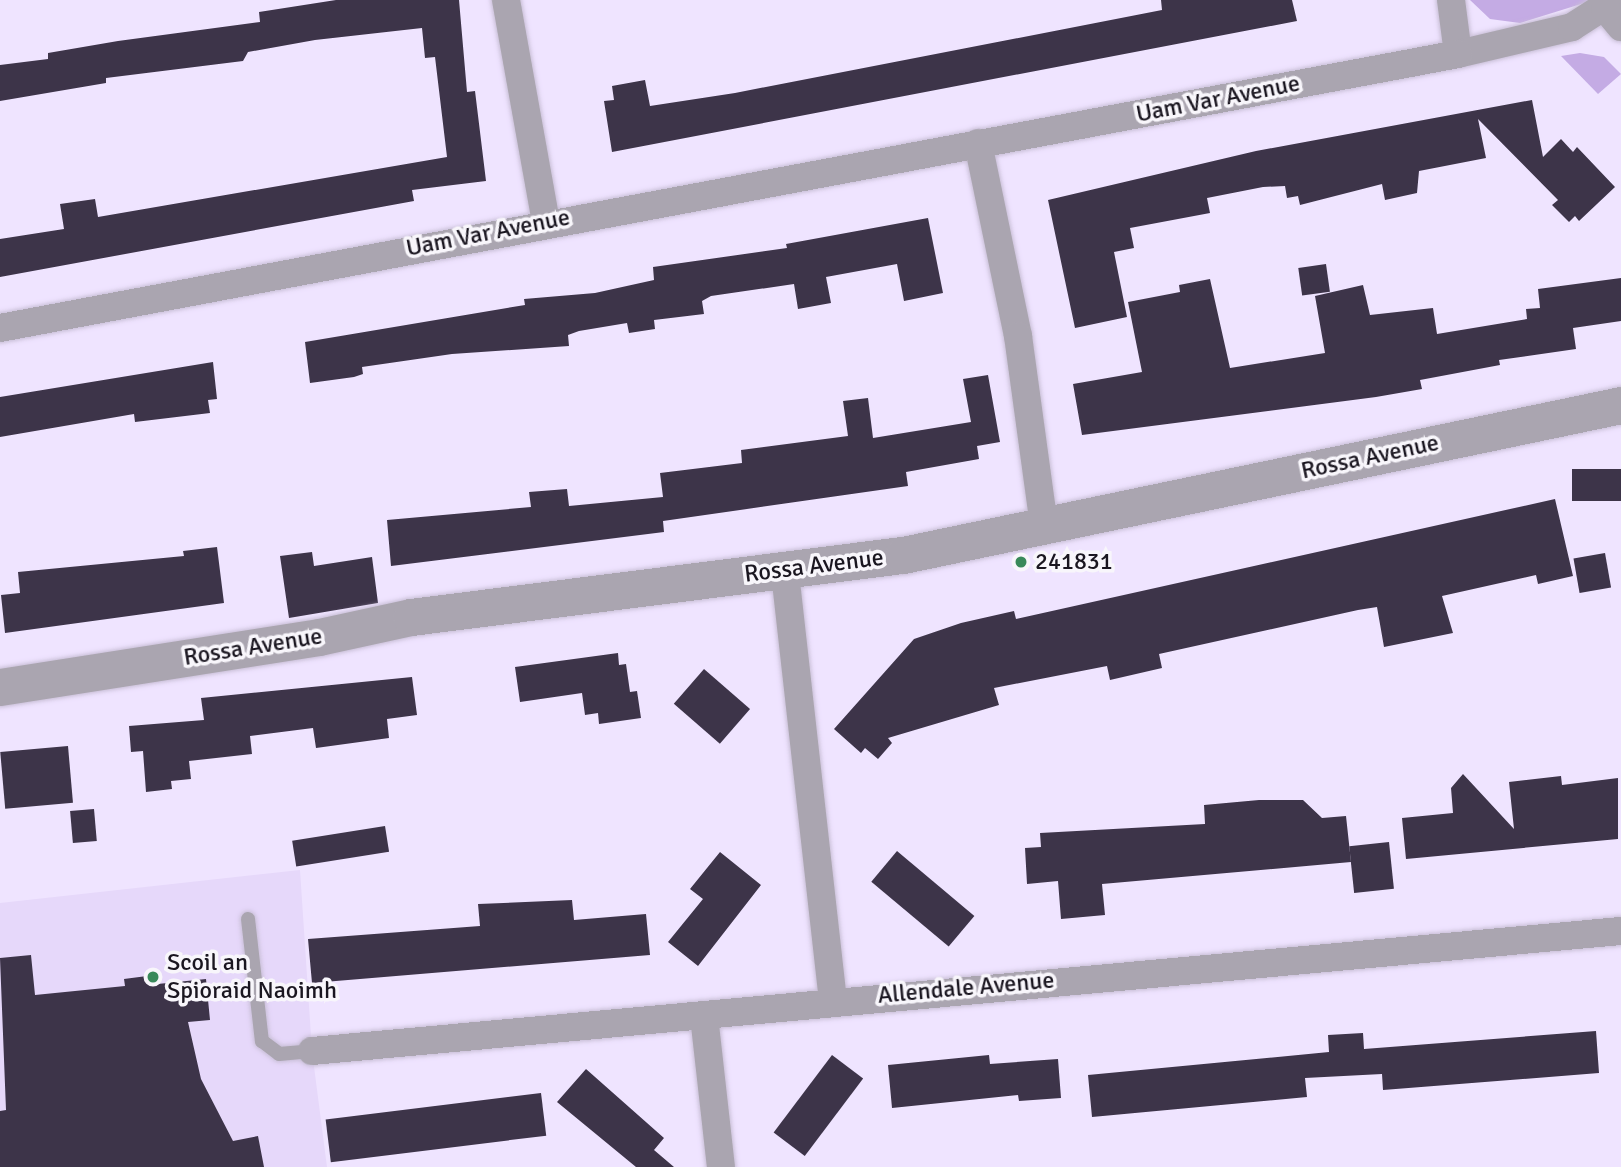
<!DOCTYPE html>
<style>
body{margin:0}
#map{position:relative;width:1621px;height:1167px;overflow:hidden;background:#efe4ff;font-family:Signika,sans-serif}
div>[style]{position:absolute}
.built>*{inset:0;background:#e6d8fa}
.green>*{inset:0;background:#c4abe4}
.building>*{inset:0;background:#3d3449;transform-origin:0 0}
.roads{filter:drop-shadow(0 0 2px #c9bfd7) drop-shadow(0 0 2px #c9bfd7)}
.service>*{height:14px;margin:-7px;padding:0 7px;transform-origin:7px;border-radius:7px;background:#aaa5b0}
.minor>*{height:28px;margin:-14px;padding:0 14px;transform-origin:14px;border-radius:14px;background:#aaa5b0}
.tertiary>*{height:37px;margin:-18.5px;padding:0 18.5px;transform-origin:18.5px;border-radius:18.5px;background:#aaa5b0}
.dots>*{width:19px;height:19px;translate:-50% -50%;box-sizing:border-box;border:4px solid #f8f6fb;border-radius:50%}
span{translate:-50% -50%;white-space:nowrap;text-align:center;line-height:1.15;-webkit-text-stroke:7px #f8f6fb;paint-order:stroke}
.street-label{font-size:24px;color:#1a1620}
.poi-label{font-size:24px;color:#1a1620}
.left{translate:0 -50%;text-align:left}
</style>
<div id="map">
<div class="built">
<i style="clip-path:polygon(300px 870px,312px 1051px,327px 1167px,0 1167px,0 903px)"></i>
</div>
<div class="green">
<i style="clip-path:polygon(1470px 0,1594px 0,1520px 23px,1490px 19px)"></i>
<i style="clip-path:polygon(1580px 53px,1604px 57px,1621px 74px,1598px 94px,1561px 56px)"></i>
</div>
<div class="building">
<i style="clip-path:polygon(336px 0,459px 0,467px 92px,475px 91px,486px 181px,412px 190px,414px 201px,0 277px,0 239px,64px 229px,60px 204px,95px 199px,98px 217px,447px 157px,435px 57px,425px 58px,422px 28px,315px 40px,248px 52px,243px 61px,106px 78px,106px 83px,0 101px,0 65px,48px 59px,48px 53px,118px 41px,260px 22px,259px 12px)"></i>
<i style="clip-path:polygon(1161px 0,1292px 0,1297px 21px,612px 152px,604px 101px,614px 100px,612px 86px,645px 80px,650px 106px,735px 93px,1162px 10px)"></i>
<i style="clip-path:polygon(1532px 100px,1543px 157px,1561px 139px,1573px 152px,1577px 147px,1615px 187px,1579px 221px,1575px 216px,1569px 222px,1552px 205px,1558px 200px,1478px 119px,1486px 158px,1419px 171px,1417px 193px,1385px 200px,1382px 184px,1300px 205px,1298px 196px,1287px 198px,1285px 186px,1263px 187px,1207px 198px,1210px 213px,1130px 228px,1134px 248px,1114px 252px,1127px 317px,1075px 328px,1048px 200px,1256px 151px)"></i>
<i style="clip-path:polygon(928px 218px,943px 293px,904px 301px,897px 264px,826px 277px,831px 303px,798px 309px,794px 284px,711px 296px,702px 301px,704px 314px,654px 320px,655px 329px,629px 333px,627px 323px,579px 331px,568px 335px,569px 346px,452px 354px,362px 367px,363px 374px,354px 377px,310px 383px,305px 342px,525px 305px,524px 299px,595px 293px,654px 280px,653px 267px,787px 248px,786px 244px)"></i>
<i style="left:1326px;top:264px;width:28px;height:28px;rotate:82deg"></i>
<i style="clip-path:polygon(1621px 278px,1621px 321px,1573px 328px,1576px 349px,1499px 360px,1500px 365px,1420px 380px,1422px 389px,1376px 397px,1082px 435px,1073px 384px,1142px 372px,1128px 302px,1180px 292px,1179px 285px,1210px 279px,1230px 368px,1325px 353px,1315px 296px,1363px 285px,1370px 315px,1433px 308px,1437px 334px,1527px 319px,1526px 309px,1540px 308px,1538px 289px)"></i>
<i style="clip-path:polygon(213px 362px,217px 399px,208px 400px,210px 413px,135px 422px,134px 414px,0 437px,0 397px)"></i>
<i style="clip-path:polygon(988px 375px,1000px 442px,977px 446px,979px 459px,906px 472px,908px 486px,663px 521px,664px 532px,391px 566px,387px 520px,531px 507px,529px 492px,567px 489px,569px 506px,663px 497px,660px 473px,742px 463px,741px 450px,848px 436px,843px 401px,868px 398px,873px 438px,971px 422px,963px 379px)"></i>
<i style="left:1621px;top:469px;width:32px;height:49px;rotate:90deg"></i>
<i style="clip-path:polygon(1555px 499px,1573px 576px,1538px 584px,1536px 575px,1442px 596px,1453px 633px,1384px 647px,1377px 607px,1358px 610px,1159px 654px,1162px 668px,1110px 680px,1107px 666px,994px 688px,999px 705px,888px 738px,892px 743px,878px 759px,865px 748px,861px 753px,834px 729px,914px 639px,961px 623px,1014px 611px,1016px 619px)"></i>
<i style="clip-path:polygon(217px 547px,224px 603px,5px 633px,1px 595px,20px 593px,18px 572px,184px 556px,183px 551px)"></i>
<i style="clip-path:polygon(312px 552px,314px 566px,372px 557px,378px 603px,289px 618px,280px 556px)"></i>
<i style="left:1605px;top:553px;width:35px;height:32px;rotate:80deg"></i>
<i style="clip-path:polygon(618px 653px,619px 665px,626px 664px,630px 692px,637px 691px,641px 718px,599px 724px,598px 713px,585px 715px,582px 693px,520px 702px,515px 667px)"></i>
<i style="left:704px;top:669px;width:61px;height:46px;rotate:41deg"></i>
<i style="clip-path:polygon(412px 677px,417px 715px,387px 719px,389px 738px,316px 748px,313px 728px,250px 736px,252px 754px,189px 761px,191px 779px,171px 781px,172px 789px,146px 792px,143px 751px,131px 752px,129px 726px,204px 720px,201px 698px)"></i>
<i style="left:68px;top:746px;width:57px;height:68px;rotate:85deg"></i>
<i style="clip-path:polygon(1463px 774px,1514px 829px,1509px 782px,1561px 776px,1562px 785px,1618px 778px,1618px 839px,1406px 859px,1402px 818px,1453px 813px,1451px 788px)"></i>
<i style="clip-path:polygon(1259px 800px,1303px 800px,1322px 818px,1346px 816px,1351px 862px,1102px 884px,1105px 915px,1061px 919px,1058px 881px,1027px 884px,1025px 848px,1041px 847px,1040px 833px,1205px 824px,1204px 805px)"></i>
<i style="left:94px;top:809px;width:32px;height:24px;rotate:85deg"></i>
<i style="left:385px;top:826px;width:26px;height:94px;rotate:81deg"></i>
<i style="left:1389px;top:842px;width:47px;height:40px;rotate:84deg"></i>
<i style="left:897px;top:851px;width:101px;height:40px;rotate:40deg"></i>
<i style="clip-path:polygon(720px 852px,761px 885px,698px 966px,668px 942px,703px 899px,690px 889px)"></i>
<i style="clip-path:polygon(572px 900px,574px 920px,646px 914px,650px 955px,312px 983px,308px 939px,480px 926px,478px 904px)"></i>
<i style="clip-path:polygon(31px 955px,35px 995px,125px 986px,124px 979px,147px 976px,148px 985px,206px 979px,210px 1020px,188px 1022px,201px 1079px,233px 1141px,258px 1136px,264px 1167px,0 1167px,0 1111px,6px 1110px,0 958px)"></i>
<i style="clip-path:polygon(1596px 1031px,1599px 1073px,1383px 1090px,1382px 1074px,1305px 1078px,1307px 1097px,1092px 1117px,1088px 1075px,1329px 1052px,1328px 1035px,1363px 1033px,1364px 1049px)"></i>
<i style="left:832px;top:1055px;width:39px;height:97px;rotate:37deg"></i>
<i style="clip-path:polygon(989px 1055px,990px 1064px,1058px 1059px,1061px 1098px,1019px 1101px,1018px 1095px,892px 1108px,888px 1065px)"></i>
<i style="clip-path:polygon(586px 1069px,664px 1138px,654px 1150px,674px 1167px,636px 1167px,557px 1102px)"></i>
<i style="left:541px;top:1093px;width:43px;height:217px;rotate:83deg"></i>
</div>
<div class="roads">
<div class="service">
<i style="left:248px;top:919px;width:123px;rotate:83.5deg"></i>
<i style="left:262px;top:1041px;width:21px;rotate:37deg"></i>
<i style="left:279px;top:1054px;width:33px;rotate:-5deg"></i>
</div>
<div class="minor">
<i style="left:506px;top:0;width:226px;rotate:79.8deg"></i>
<i style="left:1451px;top:0;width:54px;rotate:82.6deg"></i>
<i style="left:1458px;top:54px;width:117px;rotate:-13.3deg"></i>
<i style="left:1572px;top:27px;width:50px;rotate:-32.7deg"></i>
<i style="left:1605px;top:8px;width:25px;rotate:50deg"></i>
<i style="left:978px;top:143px;width:197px;rotate:78.3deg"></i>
<i style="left:1018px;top:336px;width:191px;rotate:82.2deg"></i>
<i style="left:0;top:328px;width:1484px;rotate:-10.64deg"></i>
<i style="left:785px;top:573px;width:430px;rotate:83.6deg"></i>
<i style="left:704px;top:1016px;width:152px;rotate:83.6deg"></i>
<i style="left:312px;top:1051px;width:1314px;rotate:-5.24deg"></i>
</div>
<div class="tertiary">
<i style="left:0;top:687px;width:323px;rotate:-8.9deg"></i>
<i style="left:319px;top:637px;width:94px;rotate:-12.3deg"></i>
<i style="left:411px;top:617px;width:496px;rotate:-7.2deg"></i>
<i style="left:903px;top:555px;width:734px;rotate:-11.8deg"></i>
</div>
</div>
<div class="dots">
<i style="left:1021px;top:562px;background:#39895a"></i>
<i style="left:153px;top:977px;background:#39895a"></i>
</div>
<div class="street-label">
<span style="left:1218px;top:99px;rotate:-11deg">Uam Var Avenue</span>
<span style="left:488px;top:233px;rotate:-11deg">Uam Var Avenue</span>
<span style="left:1370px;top:457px;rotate:-12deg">Rossa Avenue</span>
<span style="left:814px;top:566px;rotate:-7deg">Rossa Avenue</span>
<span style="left:253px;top:647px;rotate:-9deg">Rossa Avenue</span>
<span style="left:966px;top:988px;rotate:-5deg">Allendale Avenue</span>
</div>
<div class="poi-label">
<span class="left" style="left:1035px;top:562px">241831</span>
<span class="left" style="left:167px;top:977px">Scoil an<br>Spioraid Naoimh</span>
</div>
</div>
